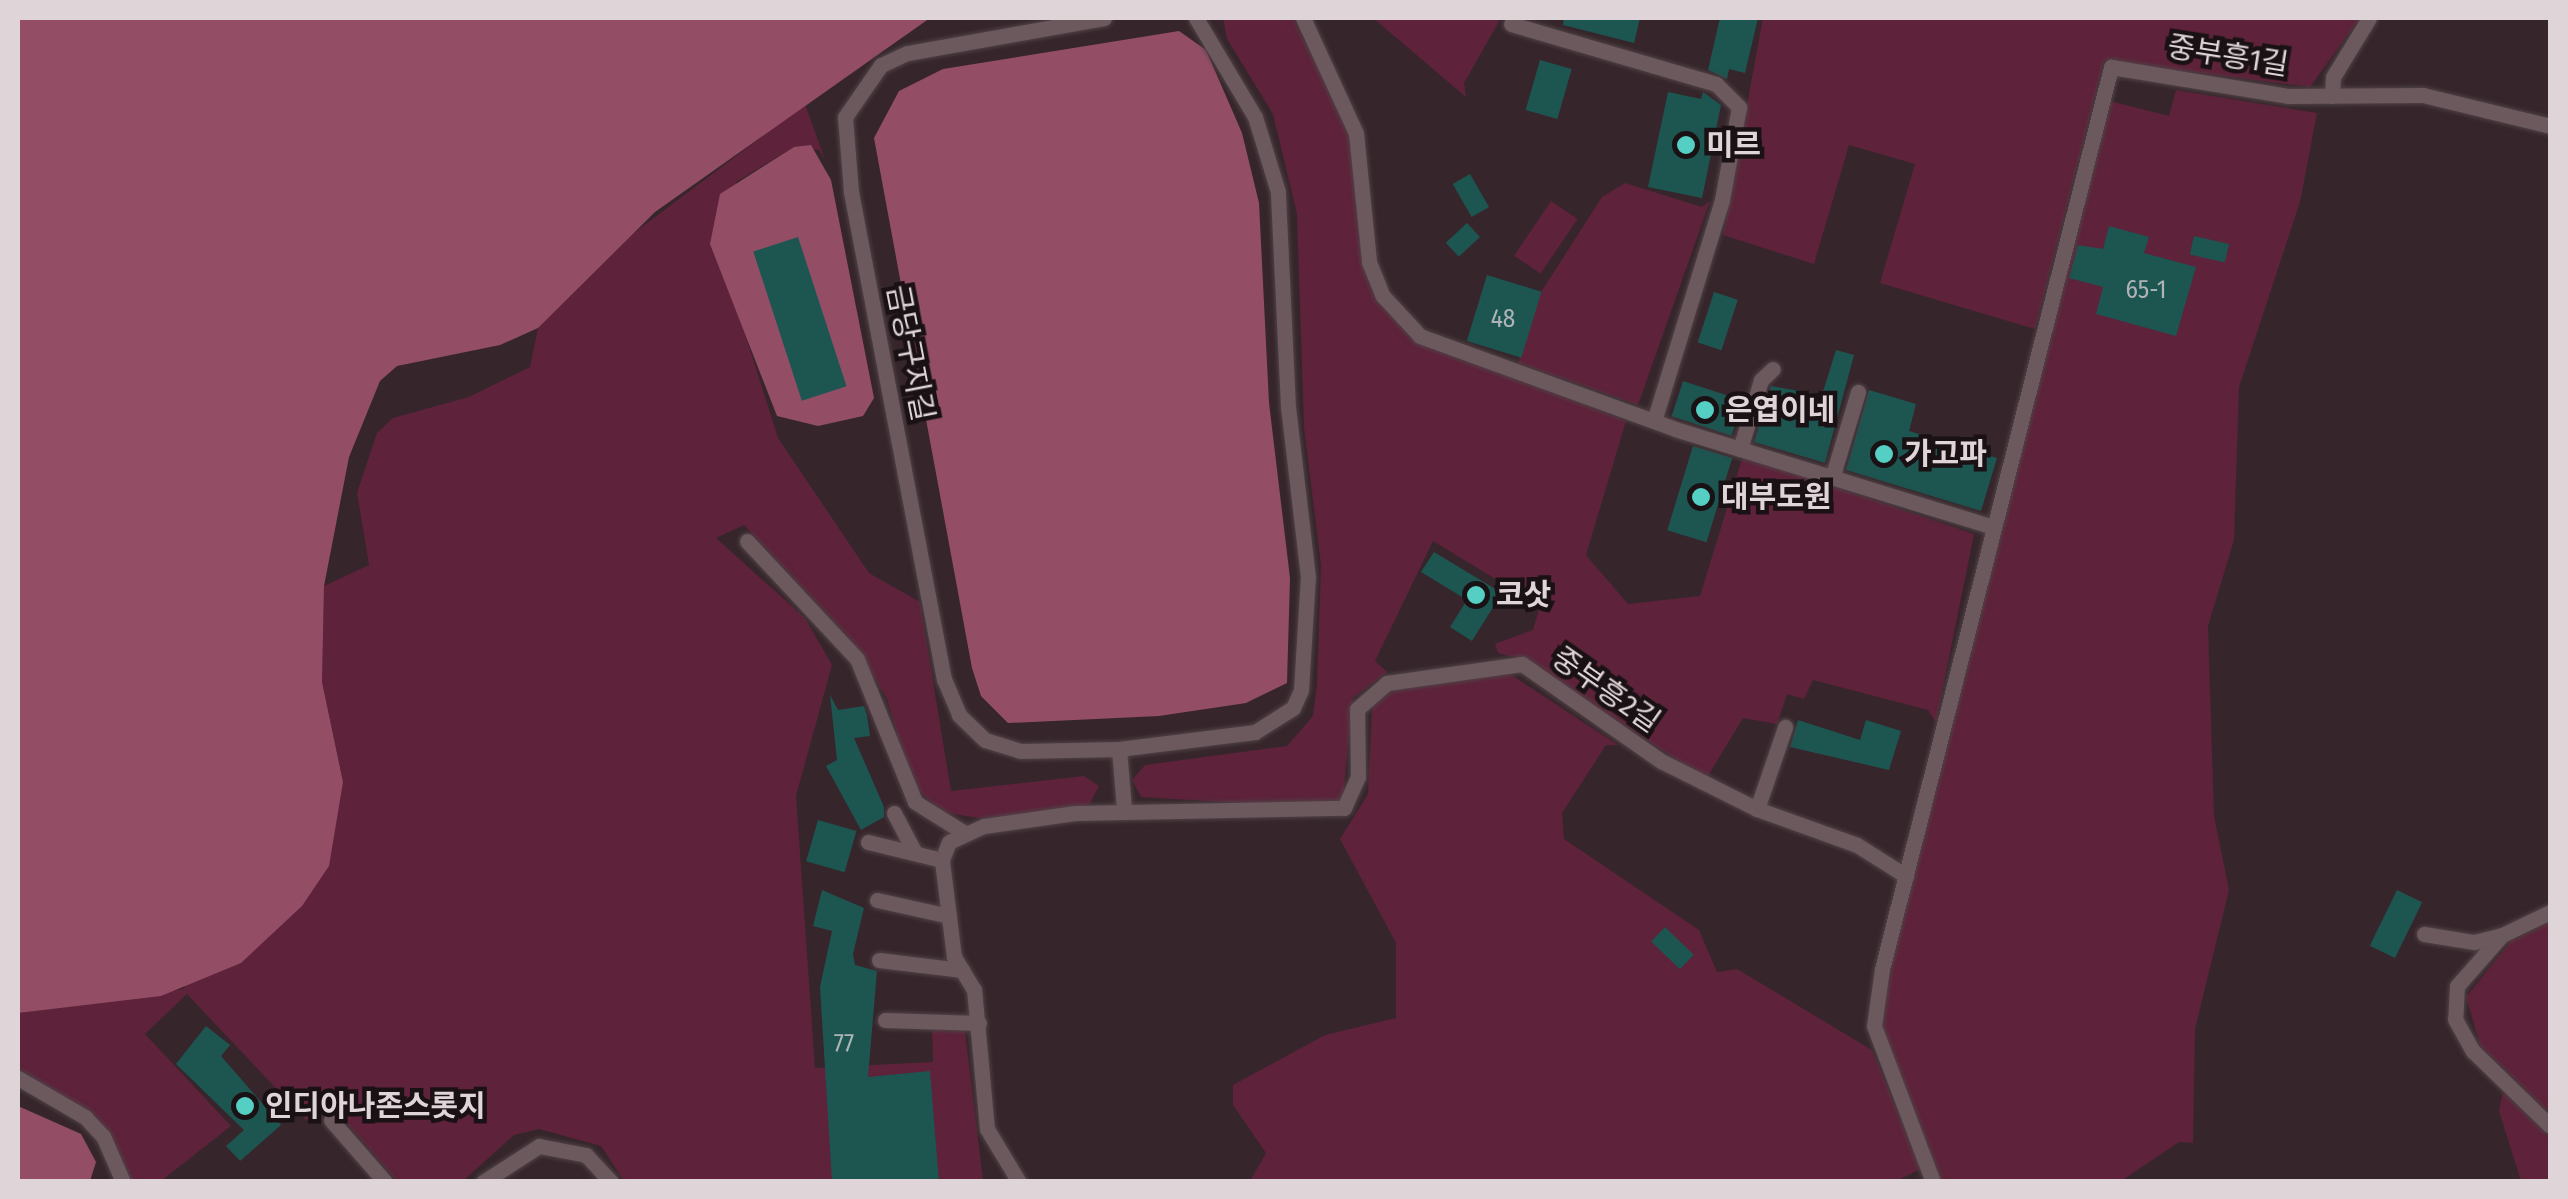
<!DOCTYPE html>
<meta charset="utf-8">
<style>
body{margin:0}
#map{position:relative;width:2568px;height:1199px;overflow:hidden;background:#36262b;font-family:"Fira Sans Condensed","Noto Sans KR",sans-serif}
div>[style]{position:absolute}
.green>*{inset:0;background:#5e223a;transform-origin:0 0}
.water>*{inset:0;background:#934e66}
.building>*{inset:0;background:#1d5551;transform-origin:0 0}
.roads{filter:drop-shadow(0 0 2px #4f4246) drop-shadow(0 0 2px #4f4246)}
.service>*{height:15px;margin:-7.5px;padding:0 7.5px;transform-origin:7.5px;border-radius:7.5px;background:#6b595e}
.dots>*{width:28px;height:28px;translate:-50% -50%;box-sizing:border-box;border:5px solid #191114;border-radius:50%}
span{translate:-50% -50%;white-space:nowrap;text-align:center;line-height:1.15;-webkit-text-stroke:9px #191114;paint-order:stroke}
.number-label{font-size:25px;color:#aeb4b6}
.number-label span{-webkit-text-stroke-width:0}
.street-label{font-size:30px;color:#dfd4d7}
.poi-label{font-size:30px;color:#dfd4d7;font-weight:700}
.left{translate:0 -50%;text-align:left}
.frame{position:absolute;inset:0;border:20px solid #dfd4d7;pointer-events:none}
</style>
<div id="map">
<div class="green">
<i style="clip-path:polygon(1223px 18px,1293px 18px,1351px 134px,1376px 291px,1409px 337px,1626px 421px,1586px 555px,1628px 604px,1700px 596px,1743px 456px,1974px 534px,1936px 722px,1928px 710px,1813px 680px,1804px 699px,1787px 694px,1777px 724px,1743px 718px,1706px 779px,1523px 659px,1498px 653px,1495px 644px,1533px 630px,1540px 606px,1433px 541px,1375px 661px,1387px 672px,1353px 698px,1343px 798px,1324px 808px,1141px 797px,1132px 780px,1145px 765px,1287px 746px,1313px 716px,1317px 684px,1321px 565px,1304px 428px,1297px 214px,1273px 114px,1227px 39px)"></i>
<i style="clip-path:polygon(1373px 18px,1501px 18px,1464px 83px,1466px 97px)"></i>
<i style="clip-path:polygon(1763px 18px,2360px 18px,2310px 87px,2104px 61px,2035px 329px,1880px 283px,1915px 164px,1849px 145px,1814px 264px,1723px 235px)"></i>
<i style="clip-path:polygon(2176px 90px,2317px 113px,2300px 202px,2239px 387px,2234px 540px,2208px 626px,2214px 816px,2229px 890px,2195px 1029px,2193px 1143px,2179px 1142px,2121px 1181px,1939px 1181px,1890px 1067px,1880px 1015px,1886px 970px,2106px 100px,2169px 116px)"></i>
<i style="clip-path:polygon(805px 104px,825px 160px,819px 150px,794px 147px,736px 182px,736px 305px,778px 438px,869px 573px,920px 602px,951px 791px,1084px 776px,1099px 786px,1089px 805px,984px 819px,942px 812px,912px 784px,887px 699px,853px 642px,744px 525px,716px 538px,805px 618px,832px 665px,796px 796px,815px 1068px,933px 1062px,932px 1030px,965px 1031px,983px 1181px,624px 1181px,601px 1146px,539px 1129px,514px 1135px,463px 1181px,397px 1181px,330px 1104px,306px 1120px,187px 994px,145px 1034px,231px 1126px,161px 1181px,132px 1181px,97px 1117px,18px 1068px,18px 1013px,183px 989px,343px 782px,322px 682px,324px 586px,369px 565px,357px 493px,377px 433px,393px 418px,469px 397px,530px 367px,538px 328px,614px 248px)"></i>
<i style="clip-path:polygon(1625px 183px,1702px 207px,1710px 201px,1638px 405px,1518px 363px,1541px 292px,1602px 197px)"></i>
<i style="left:1551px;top:201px;width:32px;height:66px;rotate:34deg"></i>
<i style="clip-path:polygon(1510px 674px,1618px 745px,1606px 745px,1562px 813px,1564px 839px,1699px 930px,1717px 972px,1737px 969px,1872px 1050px,1921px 1169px,1894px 1182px,1250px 1181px,1266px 1153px,1233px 1105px,1233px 1085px,1325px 1035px,1396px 1018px,1396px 943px,1340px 839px,1368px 794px,1372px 708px,1393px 689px)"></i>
<i style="clip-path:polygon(2550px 922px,2550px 1114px,2480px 1045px,2466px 997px,2511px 941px)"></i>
<i style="clip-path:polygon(2503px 1092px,2550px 1138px,2550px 1181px,2521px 1181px,2499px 1111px)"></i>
</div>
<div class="water">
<i style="clip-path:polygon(18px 18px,930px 18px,655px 212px,538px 328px,500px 345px,397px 366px,380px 381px,349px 457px,324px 586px,322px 682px,343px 782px,329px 866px,302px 906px,241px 963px,161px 996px,18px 1013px)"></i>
<i style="clip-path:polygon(1179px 31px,1206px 50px,1242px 133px,1259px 203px,1269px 403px,1290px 578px,1287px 683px,1246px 703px,1159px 716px,1008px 723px,981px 696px,972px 668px,874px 138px,899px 91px,943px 69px)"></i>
<i style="clip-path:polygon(811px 145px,831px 180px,874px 398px,863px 416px,818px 426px,777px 416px,710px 244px,720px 194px,794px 147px)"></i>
<i style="clip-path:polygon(18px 1106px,81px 1134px,96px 1162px,90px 1181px,18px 1181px)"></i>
</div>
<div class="building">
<i style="clip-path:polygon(1564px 18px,1640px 18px,1634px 43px,1563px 25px)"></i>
<i style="clip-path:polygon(1720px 18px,1758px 18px,1745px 73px,1729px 69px,1727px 79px,1708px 70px)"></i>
<i style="left:1540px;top:60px;width:33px;height:52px;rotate:16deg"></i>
<i style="clip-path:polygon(1668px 92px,1701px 99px,1703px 92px,1721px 105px,1702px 198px,1648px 187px)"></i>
<i style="left:1470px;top:174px;width:38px;height:20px;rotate:60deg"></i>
<i style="left:1467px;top:223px;width:19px;height:29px;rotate:47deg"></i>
<i style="clip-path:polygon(2109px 226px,2149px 237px,2144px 253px,2196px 267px,2176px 336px,2096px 314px,2103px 287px,2069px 278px,2078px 245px,2103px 249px)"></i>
<i style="left:2194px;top:236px;width:36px;height:19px;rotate:13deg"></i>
<i style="left:798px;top:237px;width:157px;height:47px;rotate:72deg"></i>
<i style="left:1487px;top:275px;width:57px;height:69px;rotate:17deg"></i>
<i style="left:1714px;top:292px;width:25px;height:53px;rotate:18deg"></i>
<i style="clip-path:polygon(1836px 350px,1854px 355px,1825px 463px,1754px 442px,1771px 386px,1822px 395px)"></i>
<i style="left:1683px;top:381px;width:63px;height:37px;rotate:18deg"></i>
<i style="clip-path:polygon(1869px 390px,1916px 404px,1909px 431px,1997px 458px,1981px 511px,1846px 470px)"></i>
<i style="left:1693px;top:446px;width:41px;height:88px;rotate:17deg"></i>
<i style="clip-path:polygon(1434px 552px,1502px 593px,1472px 641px,1450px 627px,1467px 600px,1421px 572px)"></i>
<i style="clip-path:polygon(830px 695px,838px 710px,864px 706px,867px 715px,870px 736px,854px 738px,884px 807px,884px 817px,861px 830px,826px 766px,837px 760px)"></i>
<i style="clip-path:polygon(1798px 720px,1860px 740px,1866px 720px,1901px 731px,1889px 770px,1790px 747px)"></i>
<i style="left:818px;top:820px;width:40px;height:43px;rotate:16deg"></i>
<i style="clip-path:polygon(822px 890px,864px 908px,853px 954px,855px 965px,877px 971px,868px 1077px,930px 1071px,939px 1182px,832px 1182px,820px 987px,832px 931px,813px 926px)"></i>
<i style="left:2397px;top:890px;width:28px;height:62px;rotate:26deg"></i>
<i style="left:1665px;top:927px;width:40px;height:20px;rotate:44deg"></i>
<i style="clip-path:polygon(206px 1026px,230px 1045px,221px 1056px,281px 1125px,240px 1161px,226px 1146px,244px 1130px,176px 1064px)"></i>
</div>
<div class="roads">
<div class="service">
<i style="left:1104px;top:18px;width:200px;rotate:169.9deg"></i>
<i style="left:907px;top:53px;width:29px;rotate:155deg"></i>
<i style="left:881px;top:65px;width:63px;rotate:124.7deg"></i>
<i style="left:845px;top:117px;width:75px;rotate:85.4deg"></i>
<i style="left:851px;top:192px;width:496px;rotate:79.2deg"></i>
<i style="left:944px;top:679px;width:39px;rotate:67deg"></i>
<i style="left:959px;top:715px;width:36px;rotate:44deg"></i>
<i style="left:985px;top:740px;width:37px;rotate:17deg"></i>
<i style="left:1020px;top:751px;width:99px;rotate:-1.2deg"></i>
<i style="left:1119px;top:749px;width:137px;rotate:-7.1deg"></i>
<i style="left:1255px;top:732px;width:45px;rotate:-32.3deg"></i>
<i style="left:1293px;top:708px;width:20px;rotate:-66deg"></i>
<i style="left:1301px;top:690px;width:113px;rotate:-86.5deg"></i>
<i style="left:1308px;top:577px;width:171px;rotate:-96.7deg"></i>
<i style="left:1288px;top:407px;width:215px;rotate:-92.7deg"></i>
<i style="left:1278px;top:192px;width:78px;rotate:-107deg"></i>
<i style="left:1255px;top:117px;width:115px;rotate:-120.8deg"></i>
<i style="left:1303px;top:18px;width:127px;rotate:65.3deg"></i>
<i style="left:1356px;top:133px;width:130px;rotate:84.2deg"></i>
<i style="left:1369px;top:262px;width:37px;rotate:68deg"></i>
<i style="left:1383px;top:296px;width:54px;rotate:47.2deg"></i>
<i style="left:1420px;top:336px;width:271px;rotate:20deg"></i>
<i style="left:1675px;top:429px;width:331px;rotate:17.1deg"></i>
<i style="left:1511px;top:24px;width:214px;rotate:16.3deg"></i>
<i style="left:1716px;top:84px;width:33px;rotate:45deg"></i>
<i style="left:1739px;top:107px;width:95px;rotate:100.4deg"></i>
<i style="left:1722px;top:200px;width:231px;rotate:107.1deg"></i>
<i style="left:2332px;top:96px;width:19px;rotate:-87deg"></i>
<i style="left:2333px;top:77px;width:69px;rotate:-58.6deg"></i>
<i style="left:1740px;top:449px;width:72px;rotate:-73.1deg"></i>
<i style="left:1761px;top:380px;width:16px;rotate:-43deg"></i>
<i style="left:1832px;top:478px;width:90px;rotate:-73.2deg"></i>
<i style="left:747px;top:541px;width:161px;rotate:47deg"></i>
<i style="left:857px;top:659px;width:154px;rotate:67.9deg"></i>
<i style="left:915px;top:802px;width:57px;rotate:32deg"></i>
<i style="left:1119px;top:749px;width:60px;rotate:85.2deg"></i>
<i style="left:1757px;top:809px;width:87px;rotate:-71.1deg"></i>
<i style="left:894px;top:813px;width:45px;rotate:62.3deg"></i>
<i style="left:868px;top:842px;width:76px;rotate:13.7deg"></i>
<i style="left:877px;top:900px;width:74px;rotate:12.5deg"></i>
<i style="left:2550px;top:912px;width:53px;rotate:154.4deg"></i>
<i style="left:2502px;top:935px;width:68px;rotate:131.4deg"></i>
<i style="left:2457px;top:986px;width:33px;rotate:93deg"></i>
<i style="left:2455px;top:1019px;width:37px;rotate:61deg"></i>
<i style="left:2473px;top:1051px;width:107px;rotate:44.2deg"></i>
<i style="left:2424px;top:934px;width:51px;rotate:9.1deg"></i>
<i style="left:2474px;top:942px;width:29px;rotate:-14deg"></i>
<i style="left:879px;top:960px;width:84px;rotate:6.9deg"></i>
<i style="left:885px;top:1020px;width:94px;rotate:1.8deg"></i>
<i style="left:18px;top:1078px;width:78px;rotate:30.2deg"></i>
<i style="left:85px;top:1117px;width:26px;rotate:47deg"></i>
<i style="left:103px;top:1136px;width:50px;rotate:66.5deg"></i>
<i style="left:331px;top:1120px;width:82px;rotate:48.9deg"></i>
<i style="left:483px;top:1182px;width:67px;rotate:-32.7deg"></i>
<i style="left:539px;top:1146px;width:48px;rotate:10.8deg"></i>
<i style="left:586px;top:1155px;width:37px;rotate:47deg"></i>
<i style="left:1019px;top:1182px;width:62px;rotate:-121.1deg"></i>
<i style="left:987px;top:1129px;width:140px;rotate:-95.3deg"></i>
<i style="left:974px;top:990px;width:39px;rotate:-121deg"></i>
<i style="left:954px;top:957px;width:98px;rotate:-97.1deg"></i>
<i style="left:942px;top:860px;width:19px;rotate:-69deg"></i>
<i style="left:949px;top:842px;width:38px;rotate:-25deg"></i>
<i style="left:984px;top:826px;width:92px;rotate:-8.1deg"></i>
<i style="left:1075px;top:813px;width:269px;rotate:-1.1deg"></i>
<i style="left:1344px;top:808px;width:34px;rotate:-66deg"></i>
<i style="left:1358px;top:777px;width:68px;rotate:-90.8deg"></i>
<i style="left:1357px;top:709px;width:40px;rotate:-41deg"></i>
<i style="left:1387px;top:683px;width:136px;rotate:-8deg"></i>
<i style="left:1522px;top:664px;width:169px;rotate:34.9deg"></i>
<i style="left:1661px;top:761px;width:107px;rotate:26.6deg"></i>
<i style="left:1757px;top:809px;width:106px;rotate:19.8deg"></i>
<i style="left:1857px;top:845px;width:58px;rotate:32.3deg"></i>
<i style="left:1933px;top:1182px;width:167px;rotate:-110.7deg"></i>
<i style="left:1874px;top:1026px;width:58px;rotate:-82deg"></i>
<i style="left:1882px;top:969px;width:931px;rotate:-75.75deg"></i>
<i style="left:2111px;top:67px;width:179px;rotate:9.3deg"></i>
<i style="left:2288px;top:96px;width:135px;rotate:-0.4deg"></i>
<i style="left:2423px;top:95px;width:131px;rotate:13.7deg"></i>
</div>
</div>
<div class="dots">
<i style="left:1686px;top:145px;background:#55cec4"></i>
<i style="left:1705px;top:410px;background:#55cec4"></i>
<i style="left:1884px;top:454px;background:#55cec4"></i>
<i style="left:1701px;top:497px;background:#55cec4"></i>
<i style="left:1476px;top:595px;background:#55cec4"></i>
<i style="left:245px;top:1106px;background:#55cec4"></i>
</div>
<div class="number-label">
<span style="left:2146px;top:290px">65-1</span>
<span style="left:1503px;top:319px">48</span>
<span style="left:844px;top:1044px">77</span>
</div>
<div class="street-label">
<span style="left:2228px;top:56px;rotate:9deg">중부흥1길</span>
<span style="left:910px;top:353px;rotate:79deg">금당구지길</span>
<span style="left:1606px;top:690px;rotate:35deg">중부흥2길</span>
</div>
<div class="poi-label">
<span class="left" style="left:1706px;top:145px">미르</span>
<span class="left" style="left:1725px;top:410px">은엽이네</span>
<span class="left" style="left:1904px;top:454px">가고파</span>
<span class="left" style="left:1721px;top:497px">대부도원</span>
<span class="left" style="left:1496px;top:595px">코삿</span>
<span class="left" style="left:265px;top:1106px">인디아나존스롯지</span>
</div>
<div class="frame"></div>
</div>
